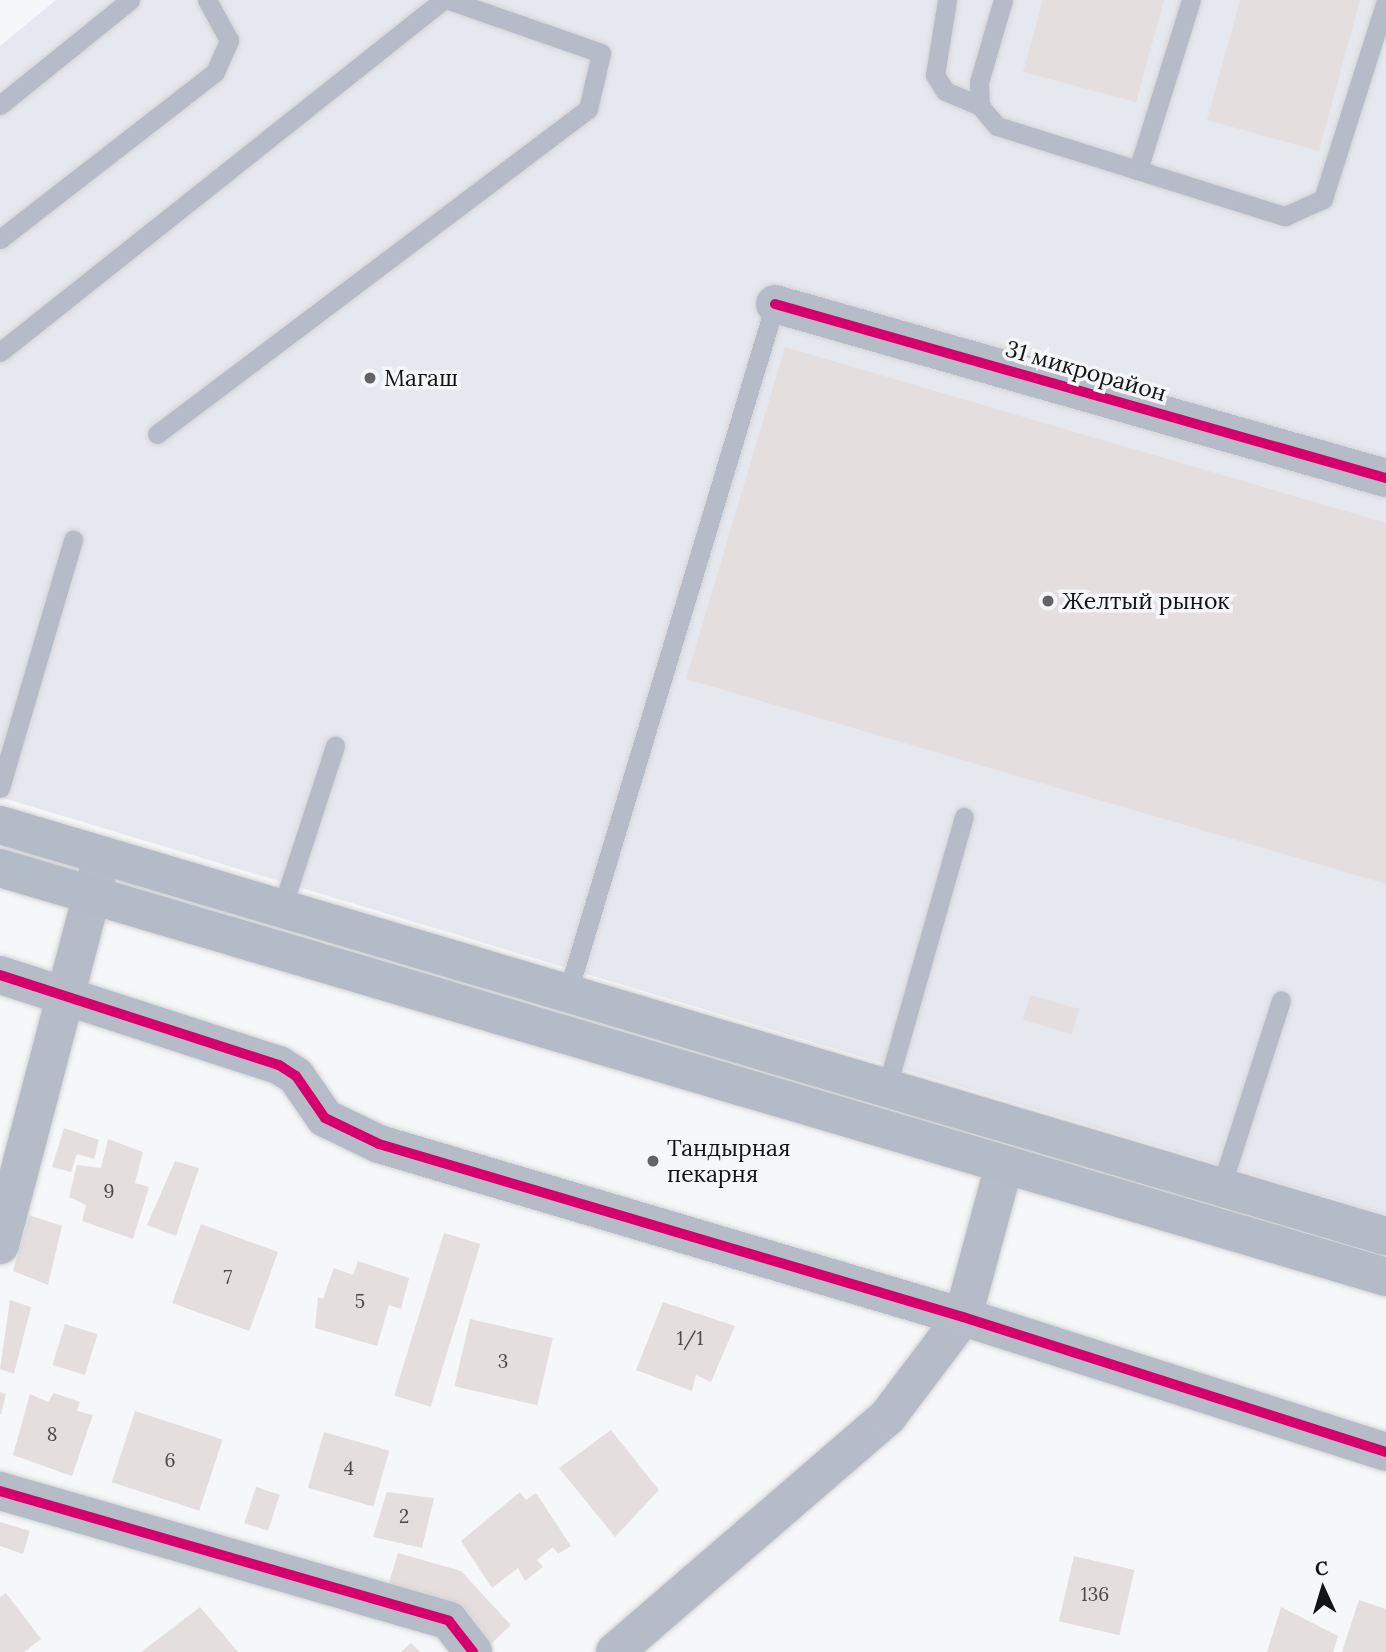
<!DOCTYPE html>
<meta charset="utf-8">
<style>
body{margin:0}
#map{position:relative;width:1386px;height:1652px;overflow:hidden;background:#f6f7f9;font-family:Lora,serif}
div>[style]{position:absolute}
.built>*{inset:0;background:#e6e8ef}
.building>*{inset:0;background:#e5dede;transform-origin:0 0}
.roads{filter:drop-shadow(0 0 2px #d3d3d4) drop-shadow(0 0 2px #d3d3d4)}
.service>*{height:19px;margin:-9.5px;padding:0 9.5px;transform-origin:9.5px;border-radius:9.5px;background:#b5bcc8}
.minor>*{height:38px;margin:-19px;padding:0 19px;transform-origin:19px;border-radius:19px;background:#b5bcc8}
.secondary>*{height:38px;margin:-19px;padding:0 19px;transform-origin:19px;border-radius:19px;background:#b3bbc7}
.cycleway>*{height:10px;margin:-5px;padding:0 5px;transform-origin:5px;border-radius:5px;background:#d6006c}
.dots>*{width:19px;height:19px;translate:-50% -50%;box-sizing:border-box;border:4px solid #f5f6fa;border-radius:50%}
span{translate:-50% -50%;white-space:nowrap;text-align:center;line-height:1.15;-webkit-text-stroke:7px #f5f6fa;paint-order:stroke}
.number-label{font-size:19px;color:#4a484a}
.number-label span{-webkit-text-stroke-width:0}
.street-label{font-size:23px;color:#141416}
.poi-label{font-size:23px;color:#141416}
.left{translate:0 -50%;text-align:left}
.north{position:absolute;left:1288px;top:1554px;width:70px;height:70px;-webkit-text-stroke:5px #f5f6fa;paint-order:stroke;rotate:356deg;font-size:19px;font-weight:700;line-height:28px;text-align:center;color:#141416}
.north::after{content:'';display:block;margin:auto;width:24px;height:32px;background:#141416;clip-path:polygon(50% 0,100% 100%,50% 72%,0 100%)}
</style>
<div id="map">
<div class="built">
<i style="clip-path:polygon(56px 0,1386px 0,1386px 1215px,0 797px,0 46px)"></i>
</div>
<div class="building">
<i style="clip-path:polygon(1043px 0,1164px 0,1136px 102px,1023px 72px)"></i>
<i style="clip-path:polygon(1240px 0,1360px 0,1319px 151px,1207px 120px)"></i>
<i style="clip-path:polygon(785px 347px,1386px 523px,1386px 884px,686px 679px)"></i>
<i style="left:1030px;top:995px;width:51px;height:26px;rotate:16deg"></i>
<i style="clip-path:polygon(64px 1128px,99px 1140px,94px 1159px,77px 1154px,71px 1172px,52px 1167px)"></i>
<i style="clip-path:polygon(108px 1139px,143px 1152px,135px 1183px,149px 1187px,133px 1239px,82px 1221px,86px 1205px,69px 1197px,77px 1165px,101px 1168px)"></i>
<i style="clip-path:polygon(175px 1161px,199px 1168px,176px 1236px,147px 1225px)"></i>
<i style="clip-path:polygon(29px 1215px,62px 1226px,48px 1285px,13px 1271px)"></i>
<i style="left:201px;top:1224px;width:82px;height:84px;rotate:20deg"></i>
<i style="left:444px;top:1233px;width:38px;height:170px;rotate:17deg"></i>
<i style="clip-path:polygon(358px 1261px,409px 1278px,401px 1309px,389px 1305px,377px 1346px,315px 1328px,318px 1297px,323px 1299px,334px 1268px,353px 1275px)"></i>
<i style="clip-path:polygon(10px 1300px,31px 1307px,14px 1374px,0 1369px)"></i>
<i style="clip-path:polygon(663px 1302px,735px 1326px,711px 1382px,696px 1375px,692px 1391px,636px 1370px)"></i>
<i style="left:470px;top:1319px;width:85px;height:69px;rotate:13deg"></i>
<i style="left:65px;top:1324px;width:34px;height:43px;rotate:17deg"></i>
<i style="clip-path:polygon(0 1392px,6px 1394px,1px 1414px,0 1414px)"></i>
<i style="clip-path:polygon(54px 1393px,80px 1402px,77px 1411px,93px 1415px,72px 1476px,13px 1455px,30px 1394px,48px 1402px)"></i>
<i style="left:135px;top:1411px;width:92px;height:75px;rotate:18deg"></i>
<i style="clip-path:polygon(611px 1430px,659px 1490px,615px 1537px,559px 1468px)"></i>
<i style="left:324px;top:1432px;width:68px;height:58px;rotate:16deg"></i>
<i style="left:256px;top:1487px;width:25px;height:38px;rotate:18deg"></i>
<i style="clip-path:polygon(387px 1492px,434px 1498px,422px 1548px,373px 1537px)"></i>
<i style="clip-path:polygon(520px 1492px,526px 1500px,536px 1493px,571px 1546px,558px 1554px,553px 1547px,537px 1560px,543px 1567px,525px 1581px,518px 1568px,492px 1588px,461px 1541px)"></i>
<i style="clip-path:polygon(0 1522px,30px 1531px,23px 1554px,0 1546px)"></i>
<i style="clip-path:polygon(398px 1553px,461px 1571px,511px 1625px,491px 1644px,448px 1604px,388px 1586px)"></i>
<i style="left:1074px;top:1556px;width:62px;height:67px;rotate:13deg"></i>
<i style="clip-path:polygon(6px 1593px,41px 1639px,24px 1652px,0 1652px,0 1597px)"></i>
<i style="clip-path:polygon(1359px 1600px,1386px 1609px,1386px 1652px,1342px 1652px)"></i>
<i style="clip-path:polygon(200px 1607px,238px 1652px,141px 1652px)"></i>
<i style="clip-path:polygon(1281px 1607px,1338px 1636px,1333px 1652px,1267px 1652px)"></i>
<i style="clip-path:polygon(411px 1643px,420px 1652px,401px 1652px)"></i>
</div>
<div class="roads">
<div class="service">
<i style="left:947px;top:0;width:76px;rotate:99.1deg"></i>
<i style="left:935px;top:75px;width:19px;rotate:58deg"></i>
<i style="left:945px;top:91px;width:38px;rotate:23deg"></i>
<i style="left:1003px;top:0;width:85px;rotate:106.3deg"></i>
<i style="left:979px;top:82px;width:24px;rotate:88deg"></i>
<i style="left:980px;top:106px;width:26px;rotate:50deg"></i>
<i style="left:997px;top:126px;width:302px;rotate:17.4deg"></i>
<i style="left:1285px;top:216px;width:42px;rotate:-24.1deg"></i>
<i style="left:1323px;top:199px;width:209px;rotate:-72.4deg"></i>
<i style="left:0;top:105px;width:167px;rotate:-38.9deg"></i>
<i style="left:1138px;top:170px;width:178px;rotate:-72.7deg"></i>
<i style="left:0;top:239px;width:272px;rotate:-37.8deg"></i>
<i style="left:215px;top:72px;width:35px;rotate:-66deg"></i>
<i style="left:229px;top:40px;width:46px;rotate:-118.8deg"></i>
<i style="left:0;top:352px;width:566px;rotate:-38.47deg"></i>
<i style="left:157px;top:434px;width:540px;rotate:-37.02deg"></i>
<i style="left:588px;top:109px;width:57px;rotate:-76.9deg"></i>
<i style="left:601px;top:53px;width:161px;rotate:-160.8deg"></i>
<i style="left:0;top:788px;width:259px;rotate:-73.6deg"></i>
<i style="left:281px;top:911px;width:174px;rotate:-71.9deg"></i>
<i style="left:567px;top:995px;width:722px;rotate:-73.25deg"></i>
<i style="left:886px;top:1090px;width:284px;rotate:-74.1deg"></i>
<i style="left:1221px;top:1187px;width:196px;rotate:-72.2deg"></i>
</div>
<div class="minor">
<i style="left:775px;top:304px;width:635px;rotate:15.9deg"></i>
<i style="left:0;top:975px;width:293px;rotate:17.9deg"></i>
<i style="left:279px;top:1065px;width:20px;rotate:33deg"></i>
<i style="left:296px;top:1076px;width:51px;rotate:55.4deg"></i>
<i style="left:325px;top:1118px;width:60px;rotate:25.7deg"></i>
<i style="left:379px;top:1144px;width:609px;rotate:16.5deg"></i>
<i style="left:963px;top:1317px;width:444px;rotate:17.7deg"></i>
<i style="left:0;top:1245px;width:402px;rotate:-75.3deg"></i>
<i style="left:0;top:1491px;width:467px;rotate:16.1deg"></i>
<i style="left:449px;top:1621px;width:39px;rotate:52deg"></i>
<i style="left:615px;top:1652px;width:361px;rotate:-40.8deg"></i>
<i style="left:888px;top:1416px;width:124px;rotate:-52.9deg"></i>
<i style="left:963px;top:1317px;width:157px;rotate:-74.9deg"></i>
</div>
<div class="secondary">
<i style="left:0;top:825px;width:1446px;rotate:16.52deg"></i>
<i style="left:0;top:868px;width:1445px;rotate:16.44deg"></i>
</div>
</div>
<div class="cycleway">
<i style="left:775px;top:304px;width:635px;rotate:15.9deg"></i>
<i style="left:0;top:975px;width:293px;rotate:17.9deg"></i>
<i style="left:279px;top:1065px;width:20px;rotate:33deg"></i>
<i style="left:296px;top:1076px;width:51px;rotate:55.4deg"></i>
<i style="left:325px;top:1118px;width:60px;rotate:25.7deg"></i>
<i style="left:379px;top:1144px;width:609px;rotate:16.5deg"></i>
<i style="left:963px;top:1317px;width:444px;rotate:17.7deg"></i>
<i style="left:0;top:1491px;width:467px;rotate:16.1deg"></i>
<i style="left:449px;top:1621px;width:39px;rotate:52deg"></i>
</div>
<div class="dots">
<i style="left:370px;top:378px;background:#636365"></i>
<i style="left:1048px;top:601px;background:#636365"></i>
<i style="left:653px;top:1161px;background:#636365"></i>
</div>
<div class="number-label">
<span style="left:109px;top:1192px">9</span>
<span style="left:228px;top:1278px">7</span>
<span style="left:360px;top:1302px">5</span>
<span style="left:690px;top:1339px">1/1</span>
<span style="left:503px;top:1362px">3</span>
<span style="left:52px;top:1435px">8</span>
<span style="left:170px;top:1461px">6</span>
<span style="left:349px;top:1469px">4</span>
<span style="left:404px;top:1517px">2</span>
<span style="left:1095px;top:1595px">136</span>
</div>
<div class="street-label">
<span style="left:1086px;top:371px;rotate:16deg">31 микрорайон</span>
</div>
<div class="poi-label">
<span class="left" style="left:384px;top:378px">Магаш</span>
<span class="left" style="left:1062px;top:601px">Желтый рынок</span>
<span class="left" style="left:667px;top:1161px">Тандырная<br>пекарня</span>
</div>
<div class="north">С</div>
</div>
